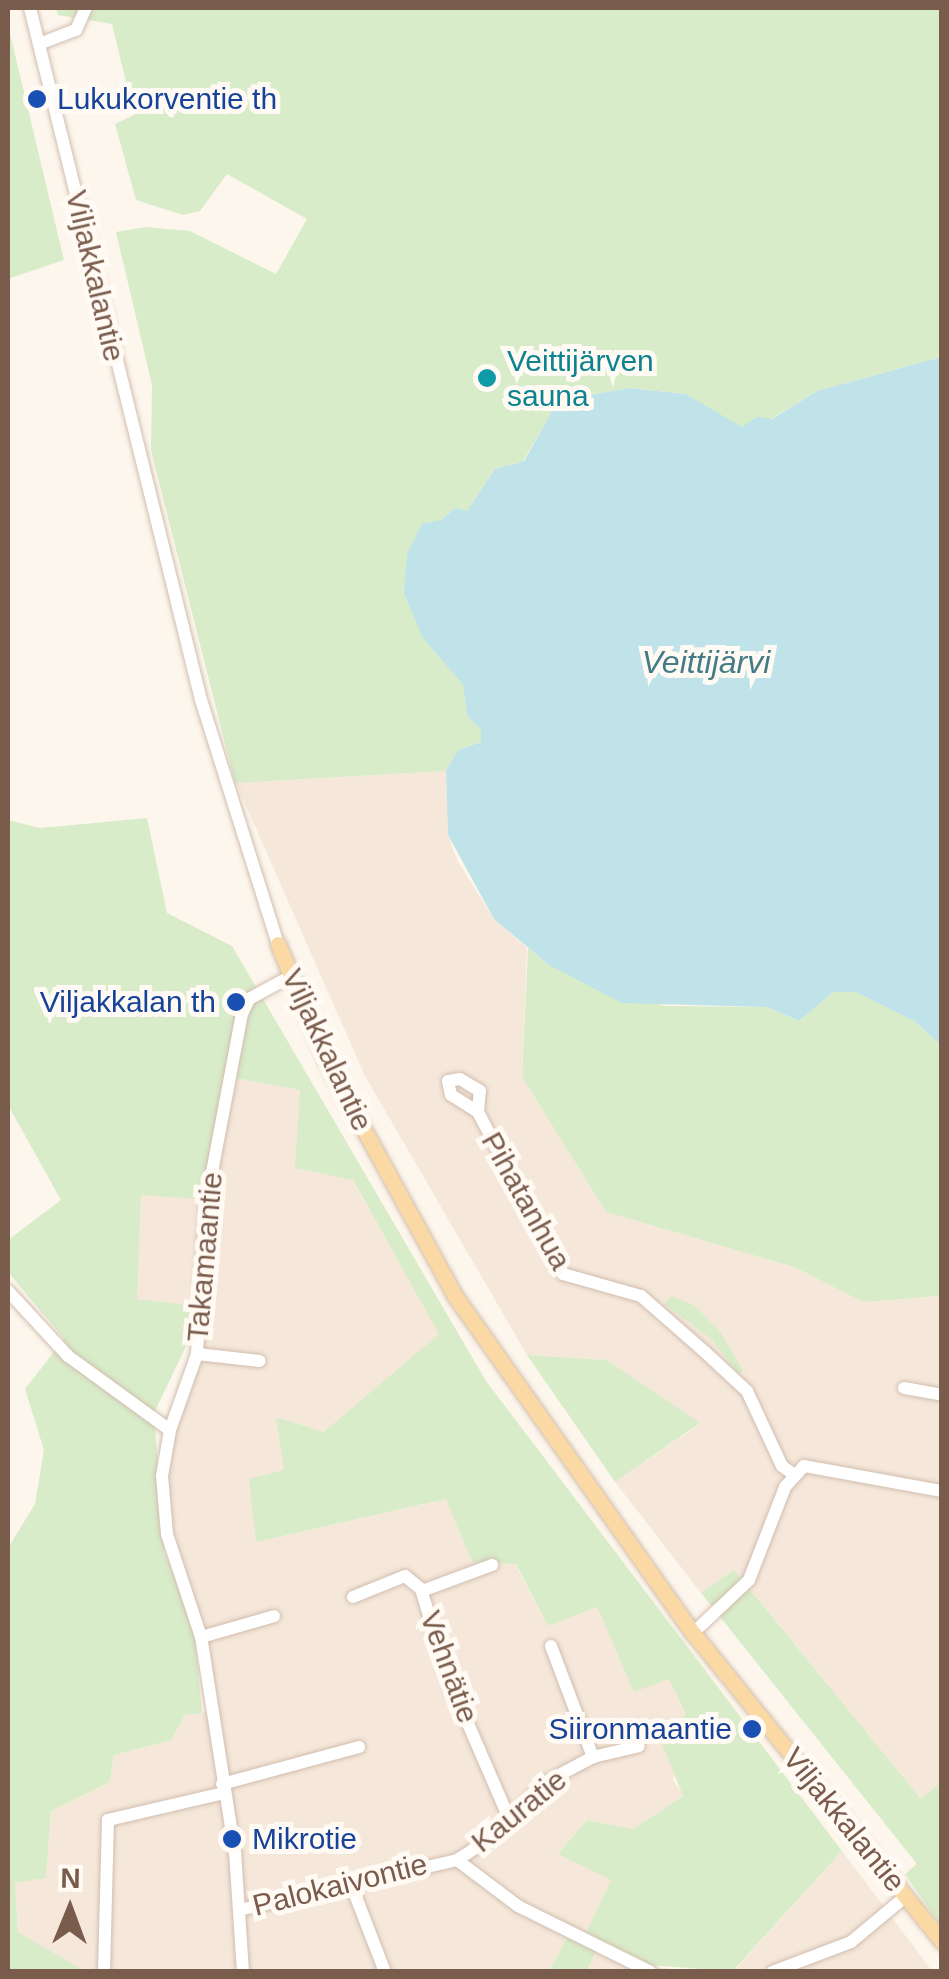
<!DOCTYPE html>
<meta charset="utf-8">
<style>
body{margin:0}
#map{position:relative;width:949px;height:1979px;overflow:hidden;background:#fdf6ec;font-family:Arial,sans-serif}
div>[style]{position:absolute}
.residential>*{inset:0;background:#f5e8da}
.green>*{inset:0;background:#d8ecc9}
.water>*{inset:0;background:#bfe3e8}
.roads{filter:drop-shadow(0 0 2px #d1beb0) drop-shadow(0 0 2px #d1beb0)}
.minor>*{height:12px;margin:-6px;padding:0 6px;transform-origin:6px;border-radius:6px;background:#fff}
.major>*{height:15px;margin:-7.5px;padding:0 7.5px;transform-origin:7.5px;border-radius:7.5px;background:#fbd9a5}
.dots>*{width:28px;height:28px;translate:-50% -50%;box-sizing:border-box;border:5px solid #fffaf3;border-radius:50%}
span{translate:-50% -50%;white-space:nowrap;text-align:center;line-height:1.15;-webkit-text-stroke:10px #fffaf3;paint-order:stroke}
.transit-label{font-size:30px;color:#164399}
.left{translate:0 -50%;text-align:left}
.right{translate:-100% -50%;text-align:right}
.street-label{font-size:30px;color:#7a5c4d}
.culture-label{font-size:30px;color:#0d838f}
.water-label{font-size:32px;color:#437c86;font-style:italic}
.frame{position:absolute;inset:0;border:10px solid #7a5c4d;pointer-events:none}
.north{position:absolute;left:20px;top:1859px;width:100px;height:100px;-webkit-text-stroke:8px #fffaf3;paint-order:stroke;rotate:1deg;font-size:28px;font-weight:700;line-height:40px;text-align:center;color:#7a5c4d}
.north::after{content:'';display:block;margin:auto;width:35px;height:45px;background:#7a5c4d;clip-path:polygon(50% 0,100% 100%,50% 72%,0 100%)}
</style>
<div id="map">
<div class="residential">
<i style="clip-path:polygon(446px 771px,448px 835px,458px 862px,494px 919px,527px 948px,522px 1077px,606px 1212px,794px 1267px,863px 1302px,941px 1296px,942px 1782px,921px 1799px,735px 1571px,701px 1593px,615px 1482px,700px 1424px,607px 1360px,527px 1355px,365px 1076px,236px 783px)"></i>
<i style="clip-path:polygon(230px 1077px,301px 1090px,440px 1334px,284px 1470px,256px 1542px,447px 1499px,472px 1562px,515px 1564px,548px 1626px,597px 1607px,634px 1691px,669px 1679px,686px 1716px,673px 1780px,684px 1795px,633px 1829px,587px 1820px,559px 1853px,612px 1879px,585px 1935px,571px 1930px,549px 1971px,85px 1971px,18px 1932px,15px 1883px,46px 1878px,51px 1811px,110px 1782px,114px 1755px,170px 1740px,185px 1715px,213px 1711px,169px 1536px,162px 1476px,204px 1306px,136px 1300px,141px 1194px)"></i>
<i style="clip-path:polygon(842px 1851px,932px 1971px,733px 1972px)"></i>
<i style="clip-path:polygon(600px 1943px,645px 1965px,682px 1971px,587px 1972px)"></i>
</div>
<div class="green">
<i style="clip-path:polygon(56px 8px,941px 8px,941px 357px,817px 391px,771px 419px,742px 428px,686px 394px,629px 388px,559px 401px,523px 461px,495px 469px,467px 511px,455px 508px,441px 520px,422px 637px,463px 685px,467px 715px,481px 729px,481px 742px,458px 750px,446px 771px,235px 783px,151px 450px,152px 385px,116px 232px,146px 227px,190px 231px,276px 274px,307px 219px,227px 174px,200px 211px,183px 215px,136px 200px,115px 124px,134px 115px,112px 24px,58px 15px)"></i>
<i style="clip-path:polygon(8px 25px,64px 260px,8px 279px)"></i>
<i style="clip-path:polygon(147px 818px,167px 913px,232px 946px,486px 1381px,842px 1851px,733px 1971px,645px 1965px,600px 1943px,587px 1971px,549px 1971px,571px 1930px,585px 1935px,611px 1880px,558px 1854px,587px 1820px,633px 1829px,683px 1796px,658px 1734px,686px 1715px,669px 1679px,634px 1692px,597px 1607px,548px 1626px,516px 1564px,472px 1562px,446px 1499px,256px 1542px,249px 1479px,284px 1470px,276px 1417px,324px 1432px,439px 1334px,353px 1180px,295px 1168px,300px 1090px,230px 1077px,211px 1200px,141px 1195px,137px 1299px,205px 1307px,154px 1413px,164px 1552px,193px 1618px,202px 1713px,185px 1715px,171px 1740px,114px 1755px,110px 1782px,51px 1811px,46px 1878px,15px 1883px,18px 1932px,85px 1971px,8px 1971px,8px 1548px,35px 1504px,44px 1450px,25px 1389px,64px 1339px,8px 1272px,8px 1240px,61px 1200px,8px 1105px,8px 820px,40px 828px)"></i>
<i style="clip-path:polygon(528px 948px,549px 965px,665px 1006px,767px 1007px,799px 1021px,833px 992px,856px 992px,914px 1021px,941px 1045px,941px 1296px,863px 1302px,794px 1267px,606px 1212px,522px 1077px)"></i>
<i style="clip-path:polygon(671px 1296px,694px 1305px,719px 1330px,743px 1370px,739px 1374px,711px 1339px,665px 1304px)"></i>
<i style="clip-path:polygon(527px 1355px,607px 1360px,700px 1423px,615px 1482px)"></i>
<i style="clip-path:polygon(734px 1570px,921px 1799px,941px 1782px,941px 1926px,905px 1874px,917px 1864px,701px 1593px)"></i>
</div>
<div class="water">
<i style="clip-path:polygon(941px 357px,941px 1045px,914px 1021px,856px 992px,833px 992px,799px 1021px,767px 1007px,622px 1003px,549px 965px,494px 919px,448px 835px,446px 771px,458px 750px,481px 742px,481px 730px,467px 715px,463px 685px,422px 637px,404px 593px,407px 554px,422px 524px,441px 520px,455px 508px,467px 511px,495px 469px,524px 461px,558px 401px,629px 388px,686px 394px,742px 427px,757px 417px,772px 419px,817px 391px)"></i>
</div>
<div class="roads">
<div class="minor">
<i style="left:30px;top:8px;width:713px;rotate:76.12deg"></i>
<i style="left:201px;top:700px;width:256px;rotate:72.5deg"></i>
<i style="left:39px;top:44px;width:40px;rotate:-21deg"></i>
<i style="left:76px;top:30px;width:24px;rotate:-66deg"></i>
<i style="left:478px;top:1112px;width:21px;rotate:-85deg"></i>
<i style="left:480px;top:1091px;width:23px;rotate:-149deg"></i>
<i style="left:460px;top:1079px;width:12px;rotate:171deg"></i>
<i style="left:448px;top:1081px;width:14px;rotate:78deg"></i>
<i style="left:451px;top:1095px;width:32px;rotate:32deg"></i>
<i style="left:478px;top:1112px;width:183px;rotate:62.3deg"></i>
<i style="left:563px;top:1274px;width:81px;rotate:15.8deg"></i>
<i style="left:641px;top:1296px;width:85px;rotate:41.2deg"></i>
<i style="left:705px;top:1352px;width:57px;rotate:42.9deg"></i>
<i style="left:747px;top:1391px;width:83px;rotate:65deg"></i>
<i style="left:782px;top:1466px;width:14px;rotate:36deg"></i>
<i style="left:8px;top:1291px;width:88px;rotate:47.3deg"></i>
<i style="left:68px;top:1356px;width:126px;rotate:36deg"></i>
<i style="left:197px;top:1354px;width:63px;rotate:6.3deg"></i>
<i style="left:904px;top:1388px;width:39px;rotate:10deg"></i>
<i style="left:422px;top:1591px;width:75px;rotate:-20.4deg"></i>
<i style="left:353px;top:1597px;width:56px;rotate:-22deg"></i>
<i style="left:405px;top:1576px;width:21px;rotate:39deg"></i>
<i style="left:421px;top:1589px;width:90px;rotate:73.2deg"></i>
<i style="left:447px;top:1675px;width:154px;rotate:66.6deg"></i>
<i style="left:693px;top:1633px;width:77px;rotate:-43.4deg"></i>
<i style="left:749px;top:1580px;width:100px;rotate:-68.8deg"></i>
<i style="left:785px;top:1487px;width:28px;rotate:-48deg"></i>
<i style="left:804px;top:1466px;width:140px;rotate:10.3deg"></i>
<i style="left:201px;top:1637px;width:76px;rotate:-16deg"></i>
<i style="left:551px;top:1646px;width:119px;rotate:69.3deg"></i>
<i style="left:222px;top:1784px;width:142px;rotate:-15.1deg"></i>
<i style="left:457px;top:1860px;width:38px;rotate:-33deg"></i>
<i style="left:489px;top:1839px;width:81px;rotate:-45deg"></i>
<i style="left:546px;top:1782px;width:53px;rotate:-28deg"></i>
<i style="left:593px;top:1757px;width:47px;rotate:-13.4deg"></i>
<i style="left:351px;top:1884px;width:94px;rotate:68.9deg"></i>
<i style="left:239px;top:1910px;width:224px;rotate:-12.9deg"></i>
<i style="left:457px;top:1860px;width:76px;rotate:37deg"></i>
<i style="left:518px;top:1906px;width:148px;rotate:26.4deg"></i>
<i style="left:104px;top:1972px;width:152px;rotate:-88.5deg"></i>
<i style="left:108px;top:1820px;width:119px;rotate:-13.1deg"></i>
<i style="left:243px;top:1972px;width:119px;rotate:-93.8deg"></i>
<i style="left:235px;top:1853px;width:219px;rotate:-98.9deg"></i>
<i style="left:201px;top:1637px;width:108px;rotate:-108.3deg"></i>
<i style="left:167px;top:1534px;width:58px;rotate:-94.9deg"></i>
<i style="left:162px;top:1476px;width:47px;rotate:-80.1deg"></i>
<i style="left:170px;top:1430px;width:81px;rotate:-70.4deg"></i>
<i style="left:197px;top:1354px;width:150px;rotate:-86.6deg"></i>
<i style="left:206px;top:1204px;width:193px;rotate:-79.3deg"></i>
<i style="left:242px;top:1014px;width:17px;rotate:-65deg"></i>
<i style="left:249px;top:999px;width:48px;rotate:-28.7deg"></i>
<i style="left:772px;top:1972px;width:85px;rotate:-20.8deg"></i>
<i style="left:851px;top:1942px;width:72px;rotate:-39.9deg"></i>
</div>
<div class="major">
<i style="left:278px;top:944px;width:130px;rotate:67.4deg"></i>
<i style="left:328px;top:1064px;width:264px;rotate:61.3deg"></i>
<i style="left:455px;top:1296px;width:413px;rotate:54.8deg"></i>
<i style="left:693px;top:1633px;width:397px;rotate:51.1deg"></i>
</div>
</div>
<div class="dots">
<i style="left:37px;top:99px;background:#1a4fb4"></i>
<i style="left:487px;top:378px;background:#0f9aa8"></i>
<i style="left:236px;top:1002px;background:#1a4fb4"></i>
<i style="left:752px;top:1729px;background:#1a4fb4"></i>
<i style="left:232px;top:1839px;background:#1a4fb4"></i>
</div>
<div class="transit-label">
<span class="left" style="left:57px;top:99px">Lukukorventie th</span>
<span class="right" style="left:216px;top:1002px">Viljakkalan th</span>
<span class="right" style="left:732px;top:1729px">Siironmaantie</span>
<span class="left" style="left:252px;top:1839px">Mikrotie</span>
</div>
<div class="street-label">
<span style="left:95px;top:276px;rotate:77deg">Viljakkalantie</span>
<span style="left:327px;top:1050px;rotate:65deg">Viljakkalantie</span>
<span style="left:526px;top:1201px;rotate:61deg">Pihatanhua</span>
<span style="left:205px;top:1257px;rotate:-85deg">Takamaantie</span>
<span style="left:449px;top:1667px;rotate:70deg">Vehnätie</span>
<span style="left:519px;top:1811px;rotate:-39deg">Kauratie</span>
<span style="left:844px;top:1820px;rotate:51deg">Viljakkalantie</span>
<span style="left:340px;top:1885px;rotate:-14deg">Palokaivontie</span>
</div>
<div class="culture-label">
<span class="left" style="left:507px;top:378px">Veittijärven<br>sauna</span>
</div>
<div class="water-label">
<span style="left:706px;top:662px">Veittijärvi</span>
</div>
<div class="frame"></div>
<div class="north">N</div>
</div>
